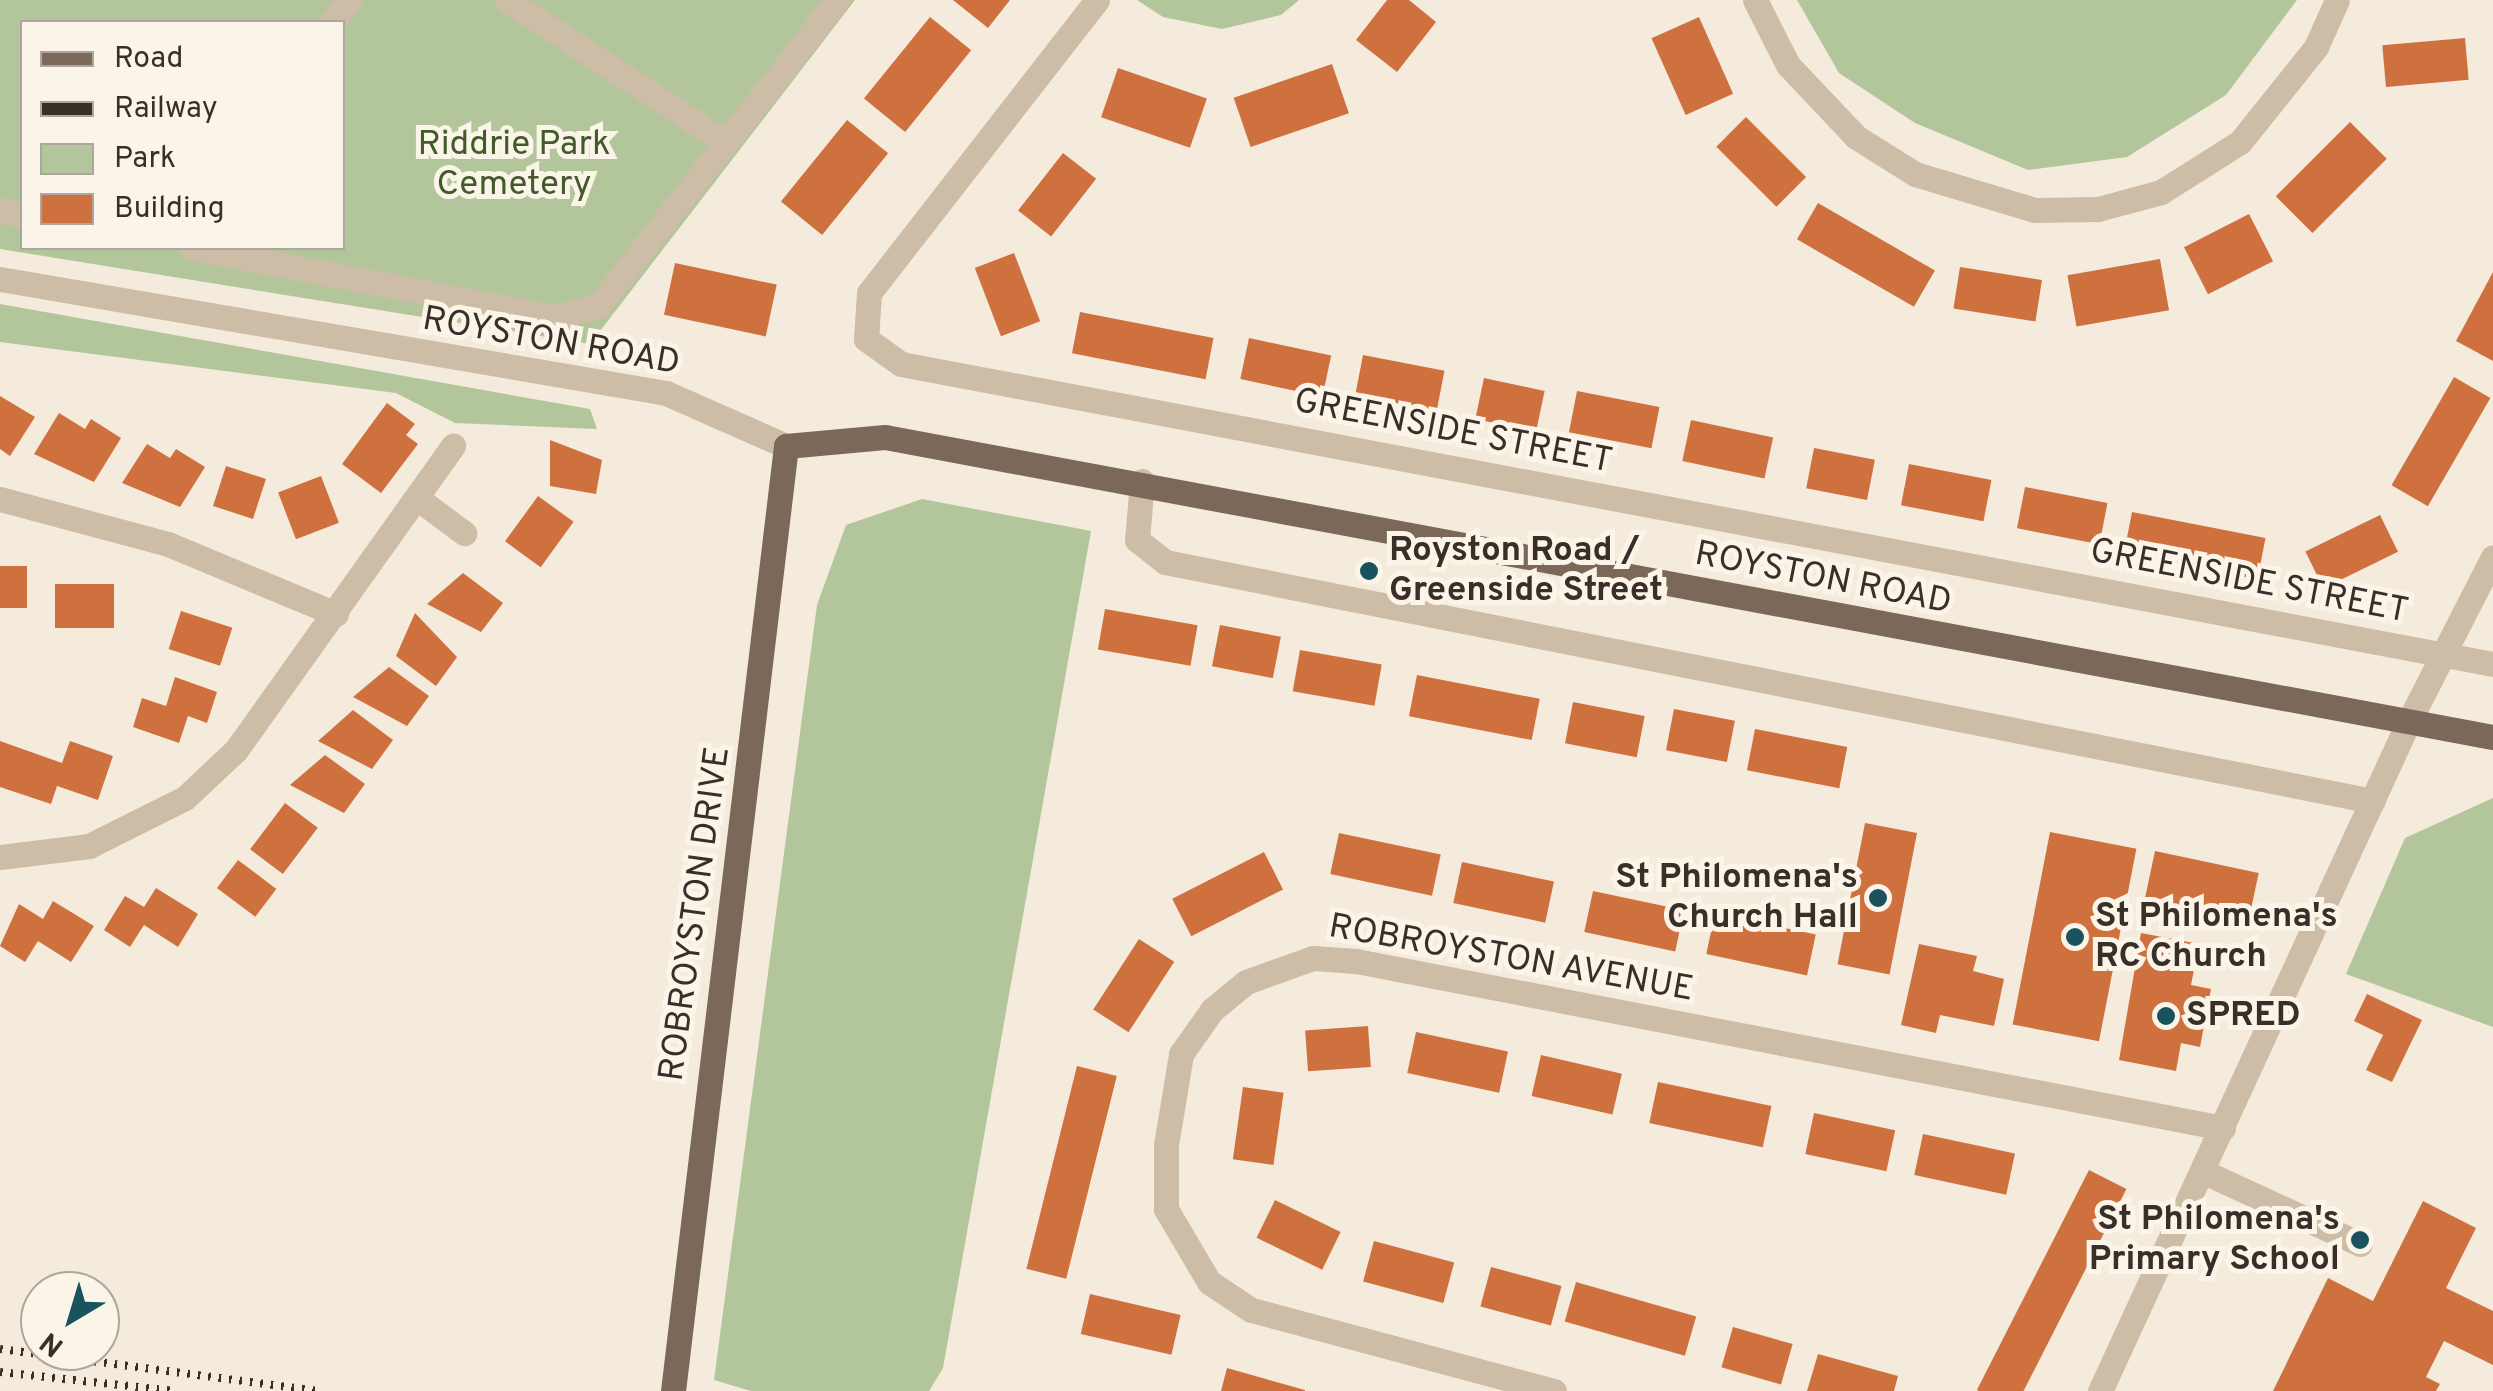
<!DOCTYPE html>
<style>
body{margin:0}
#map{position:relative;width:2493px;height:1391px;overflow:hidden;background:#f4ebdc;font-family:Overpass,sans-serif}
div>[style]{position:absolute}
.green>*{inset:0;background:#b2c59b}
.building>*{inset:0;background:#cf713f;transform-origin:0 0}
.minor>*{height:25px;margin:-12.5px;padding:0 12.5px;transform-origin:12.5px;border-radius:12.5px;background:#cdbda7}
.major>*{height:25px;margin:-12.5px;padding:0 12.5px;transform-origin:12.5px;border-radius:12.5px;background:#7c6858}
.rail>*{height:8px;margin-top:-4px;transform-origin:0;background:repeating-linear-gradient(90deg,#392f28 0 2.5px,transparent 0 10.5px)}
.dots>*{width:28px;height:28px;translate:-50% -50%;box-sizing:border-box;border:5px solid #fbf5e9;border-radius:50%}
span{translate:-50% -50%;white-space:nowrap;text-align:center;line-height:1.15;-webkit-text-stroke:10px #fbf5e9;paint-order:stroke}
.park-label{font-size:35px;color:#435a2a}
.street-label{font-size:35px;color:#392f28}
.poi-label{font-size:35px;color:#392f28;font-weight:700}
.left{translate:0 -50%;text-align:left}
.right{translate:-100% -50%;text-align:right}
.legend{position:absolute;left:20px;top:20px;width:325px;height:230px;box-sizing:border-box;background:#fbf5e9;border:2px solid #ada69c;margin:0;padding:12px 18px;list-style:none;font-size:30px;color:#392f28}
.legend li{display:flex;align-items:center;gap:20px;height:50px}
.legend b{width:50px;border:2px solid #ada69c}
.north{position:absolute;left:20px;top:1271px;width:100px;height:100px;box-sizing:border-box;background:#fbf5e9;border:2px solid #ada69c;border-radius:50%;rotate:218deg;font-size:28px;font-weight:700;line-height:40px;text-align:center;color:#392f28}
.north::after{content:'';display:block;margin:auto;width:35px;height:45px;background:#1a525e;clip-path:polygon(50% 0,100% 100%,50% 72%,0 100%)}
</style>
<div id="map">
<div class="green">
<i style="clip-path:polygon(evenodd,0 0,855px 0,590px 344px,0 249px,0 0,22px 22px,342px 22px,342px 248px,22px 248px,22px 22px)"></i>
<i style="clip-path:polygon(1137px 0,1299px 0,1281px 15px,1222px 29px,1163px 17px)"></i>
<i style="clip-path:polygon(1797px 0,2297px 0,2226px 95px,2127px 157px,2028px 170px,1915px 123px,1839px 73px)"></i>
<i style="clip-path:polygon(0 304px,590px 409px,597px 429px,455px 423px,396px 393px,0 342px)"></i>
<i style="clip-path:polygon(922px 499px,1091px 531px,943px 1368px,929px 1391px,751px 1391px,714px 1380px,817px 605px,846px 525px)"></i>
<i style="clip-path:polygon(2493px 798px,2493px 1027px,2346px 974px,2405px 838px)"></i>
</div>
<div class="building">
<i style="clip-path:polygon(953px 0,1010px 0,988px 28px)"></i>
<i style="clip-path:polygon(1387px 0,1409px 0,1436px 22px,1397px 72px,1356px 40px)"></i>
<i style="left:930px;top:17px;width:53px;height:105px;rotate:39deg"></i>
<i style="left:1699px;top:17px;width:84px;height:52px;rotate:66deg"></i>
<i style="left:2465px;top:38px;width:42px;height:83px;rotate:85deg"></i>
<i style="left:1332px;top:64px;width:52px;height:104px;rotate:71deg"></i>
<i style="left:1118px;top:68px;width:94px;height:52px;rotate:19deg"></i>
<i style="left:1746px;top:117px;width:85px;height:42px;rotate:45deg"></i>
<i style="left:847px;top:120px;width:53px;height:105px;rotate:39deg"></i>
<i style="left:2350px;top:122px;width:52px;height:105px;rotate:45deg"></i>
<i style="left:1063px;top:153px;width:42px;height:73px;rotate:38deg"></i>
<i style="left:1818px;top:203px;width:135px;height:42px;rotate:30deg"></i>
<i style="left:2249px;top:214px;width:53px;height:73px;rotate:63deg"></i>
<i style="left:1014px;top:253px;width:73px;height:42px;rotate:69deg"></i>
<i style="left:2160px;top:259px;width:52px;height:94px;rotate:80deg"></i>
<i style="left:675px;top:263px;width:104px;height:53px;rotate:12deg"></i>
<i style="left:1960px;top:267px;width:83px;height:42px;rotate:9deg"></i>
<i style="clip-path:polygon(2493px 272px,2493px 361px,2456px 341px)"></i>
<i style="left:1080px;top:312px;width:136px;height:42px;rotate:11deg"></i>
<i style="left:1249px;top:338px;width:84px;height:42px;rotate:12deg"></i>
<i style="left:1363px;top:355px;width:83px;height:41px;rotate:11deg"></i>
<i style="left:2454px;top:377px;width:42px;height:125px;rotate:30deg"></i>
<i style="left:1484px;top:378px;width:62px;height:42px;rotate:12deg"></i>
<i style="left:1577px;top:391px;width:84px;height:42px;rotate:11deg"></i>
<i style="clip-path:polygon(0 396px,35px 417px,10px 456px,0 449px)"></i>
<i style="clip-path:polygon(387px 403px,415px 424px,406px 435px,418px 444px,381px 493px,342px 464px)"></i>
<i style="clip-path:polygon(59px 413px,85px 429px,91px 419px,121px 438px,94px 482px,34px 454px)"></i>
<i style="left:1691px;top:420px;width:84px;height:42px;rotate:12deg"></i>
<i style="clip-path:polygon(550px 440px,602px 460px,596px 494px,550px 486px)"></i>
<i style="clip-path:polygon(147px 444px,170px 458px,176px 449px,205px 467px,180px 507px,122px 483px)"></i>
<i style="left:1814px;top:448px;width:62px;height:41px;rotate:11deg"></i>
<i style="left:1909px;top:464px;width:84px;height:42px;rotate:11deg"></i>
<i style="left:226px;top:466px;width:42px;height:42px;rotate:18deg"></i>
<i style="left:321px;top:476px;width:50px;height:46px;rotate:69deg"></i>
<i style="left:2025px;top:487px;width:84px;height:42px;rotate:11deg"></i>
<i style="left:538px;top:496px;width:44px;height:56px;rotate:36deg"></i>
<i style="left:2132px;top:512px;width:136px;height:42px;rotate:11deg"></i>
<i style="left:2380px;top:515px;width:41px;height:83px;rotate:64deg"></i>
<i style="left:0;top:566px;width:27px;height:42px"></i>
<i style="clip-path:polygon(463px 573px,503px 603px,481px 632px,427px 604px)"></i>
<i style="left:55px;top:584px;width:59px;height:44px"></i>
<i style="left:1105px;top:609px;width:94px;height:41px;rotate:10deg"></i>
<i style="left:181px;top:611px;width:54px;height:40px;rotate:18deg"></i>
<i style="clip-path:polygon(415px 613px,457px 657px,436px 686px,396px 656px)"></i>
<i style="left:1220px;top:625px;width:62px;height:42px;rotate:11deg"></i>
<i style="left:1300px;top:650px;width:83px;height:42px;rotate:10deg"></i>
<i style="clip-path:polygon(389px 667px,429px 696px,407px 726px,353px 697px)"></i>
<i style="left:1417px;top:675px;width:125px;height:42px;rotate:11deg"></i>
<i style="clip-path:polygon(175px 677px,217px 692px,207px 723px,188px 716px,179px 743px,133px 727px,142px 698px,166px 706px)"></i>
<i style="left:1573px;top:702px;width:73px;height:42px;rotate:11deg"></i>
<i style="left:1674px;top:709px;width:62px;height:42px;rotate:11deg"></i>
<i style="clip-path:polygon(353px 710px,393px 740px,372px 769px,318px 741px)"></i>
<i style="left:1755px;top:729px;width:94px;height:42px;rotate:11deg"></i>
<i style="clip-path:polygon(0 741px,62px 763px,70px 741px,113px 756px,98px 800px,57px 786px,51px 804px,0 787px)"></i>
<i style="clip-path:polygon(325px 755px,365px 784px,344px 813px,290px 785px)"></i>
<i style="left:285px;top:803px;width:41px;height:58px;rotate:37deg"></i>
<i style="left:1865px;top:823px;width:53px;height:144px;rotate:11deg"></i>
<i style="left:2050px;top:832px;width:88px;height:196px;rotate:11deg"></i>
<i style="left:1339px;top:833px;width:104px;height:42px;rotate:12deg"></i>
<i style="left:2155px;top:851px;width:106px;height:57px;rotate:12deg"></i>
<i style="left:1264px;top:852px;width:42px;height:103px;rotate:63deg"></i>
<i style="left:238px;top:860px;width:48px;height:35px;rotate:37deg"></i>
<i style="left:1462px;top:862px;width:94px;height:42px;rotate:12deg"></i>
<i style="clip-path:polygon(156px 888px,198px 914px,178px 947px,144px 925px,130px 947px,104px 930px,125px 896px,144px 907px)"></i>
<i style="left:1593px;top:891px;width:93px;height:42px;rotate:12deg"></i>
<i style="clip-path:polygon(53px 901px,94px 926px,71px 962px,38px 941px,25px 962px,0 946px,19px 904px,43px 919px)"></i>
<i style="left:1715px;top:913px;width:103px;height:42px;rotate:12deg"></i>
<i style="clip-path:polygon(2141px 933px,2199px 944px,2191px 985px,2211px 989px,2200px 1047px,2181px 1043px,2176px 1071px,2119px 1060px)"></i>
<i style="left:1139px;top:939px;width:42px;height:84px;rotate:33deg"></i>
<i style="clip-path:polygon(1919px 944px,1977px 956px,1973px 971px,2004px 979px,1994px 1026px,1940px 1015px,1936px 1033px,1901px 1025px)"></i>
<i style="clip-path:polygon(2367px 994px,2422px 1020px,2392px 1082px,2366px 1070px,2383px 1035px,2354px 1021px)"></i>
<i style="left:1368px;top:1026px;width:41px;height:63px;rotate:86deg"></i>
<i style="left:1416px;top:1032px;width:94px;height:42px;rotate:12deg"></i>
<i style="left:1541px;top:1055px;width:83px;height:42px;rotate:13deg"></i>
<i style="left:1077px;top:1066px;width:41px;height:209px;rotate:14deg"></i>
<i style="left:1658px;top:1082px;width:116px;height:42px;rotate:12deg"></i>
<i style="left:1243px;top:1087px;width:41px;height:73px;rotate:8deg"></i>
<i style="left:1814px;top:1113px;width:83px;height:42px;rotate:12deg"></i>
<i style="left:1923px;top:1134px;width:94px;height:42px;rotate:12deg"></i>
<i style="left:2089px;top:1170px;width:42px;height:247px;rotate:27deg"></i>
<i style="left:1275px;top:1200px;width:73px;height:42px;rotate:26deg"></i>
<i style="clip-path:polygon(2423px 1201px,2476px 1228px,2446px 1288px,2493px 1311px,2493px 1365px,2444px 1341px,2426px 1377px,2440px 1384px,2436px 1391px,2273px 1391px,2328px 1278px,2373px 1301px)"></i>
<i style="left:1374px;top:1241px;width:83px;height:42px;rotate:15deg"></i>
<i style="left:1491px;top:1267px;width:73px;height:41px;rotate:15deg"></i>
<i style="left:1576px;top:1282px;width:125px;height:41px;rotate:16deg"></i>
<i style="left:1090px;top:1294px;width:93px;height:41px;rotate:13deg"></i>
<i style="left:1733px;top:1327px;width:62px;height:42px;rotate:16deg"></i>
<i style="clip-path:polygon(1818px 1354px,1898px 1376px,1894px 1391px,1807px 1391px)"></i>
<i style="clip-path:polygon(1227px 1368px,1305px 1390px,1305px 1391px,1221px 1391px)"></i>
</div>
<div class="minor">
<i style="left:507px;top:0;width:261px;rotate:33deg"></i>
<i style="left:1097px;top:0;width:371px;rotate:127.9deg"></i>
<i style="left:869px;top:293px;width:46px;rotate:93.7deg"></i>
<i style="left:866px;top:339px;width:43px;rotate:35.5deg"></i>
<i style="left:901px;top:364px;width:1620px;rotate:10.67deg"></i>
<i style="left:1755px;top:0;width:73px;rotate:63.1deg"></i>
<i style="left:1788px;top:65px;width:99px;rotate:46.6deg"></i>
<i style="left:1856px;top:137px;width:70px;rotate:32.1deg"></i>
<i style="left:1915px;top:174px;width:125px;rotate:16.7deg"></i>
<i style="left:2035px;top:210px;width:63px;rotate:-0.9deg"></i>
<i style="left:2098px;top:209px;width:65px;rotate:-15.1deg"></i>
<i style="left:2161px;top:192px;width:93px;rotate:-32.3deg"></i>
<i style="left:2240px;top:142px;width:122px;rotate:-51.3deg"></i>
<i style="left:2316px;top:47px;width:51px;rotate:-65.9deg"></i>
<i style="left:332px;top:22px;width:28px;rotate:-52deg"></i>
<i style="left:0;top:210px;width:23px;rotate:13deg"></i>
<i style="left:193px;top:248px;width:369px;rotate:10.8deg"></i>
<i style="left:555px;top:317px;width:44px;rotate:-14.3deg"></i>
<i style="left:598px;top:306px;width:388px;rotate:-52deg"></i>
<i style="left:0;top:279px;width:676px;rotate:9.71deg"></i>
<i style="left:666px;top:393px;width:131px;rotate:23.8deg"></i>
<i style="left:1142px;top:481px;width:59px;rotate:94.8deg"></i>
<i style="left:1137px;top:540px;width:36px;rotate:38deg"></i>
<i style="left:1165px;top:562px;width:1231px;rotate:11.19deg"></i>
<i style="left:417px;top:498px;width:59px;rotate:36.7deg"></i>
<i style="left:0;top:499px;width:174px;rotate:15deg"></i>
<i style="left:168px;top:544px;width:182px;rotate:22.6deg"></i>
<i style="left:0;top:857px;width:90px;rotate:-7deg"></i>
<i style="left:89px;top:846px;width:107px;rotate:-26.6deg"></i>
<i style="left:185px;top:798px;width:70px;rotate:-43.3deg"></i>
<i style="left:236px;top:750px;width:374px;rotate:-54.5deg"></i>
<i style="left:2202px;top:1171px;width:174px;rotate:24.8deg"></i>
<i style="left:1554px;top:1391px;width:314px;rotate:-165deg"></i>
<i style="left:1251px;top:1310px;width:50px;rotate:-146.3deg"></i>
<i style="left:1209px;top:1282px;width:85px;rotate:-120.5deg"></i>
<i style="left:1166px;top:1209px;width:64px;rotate:-90deg"></i>
<i style="left:1166px;top:1145px;width:92px;rotate:-80.6deg"></i>
<i style="left:1181px;top:1054px;width:54px;rotate:-54.8deg"></i>
<i style="left:1212px;top:1010px;width:44px;rotate:-39.5deg"></i>
<i style="left:1246px;top:982px;width:71px;rotate:-19.7deg"></i>
<i style="left:1313px;top:958px;width:43px;rotate:4deg"></i>
<i style="left:1356px;top:961px;width:883px;rotate:10.9deg"></i>
<i style="left:2100px;top:1391px;width:736px;rotate:-65.25deg"></i>
<i style="left:2408px;top:723px;width:186px;rotate:-62.9deg"></i>
</div>
<div class="major">
<i style="left:673px;top:1391px;width:952px;rotate:-83.18deg"></i>
<i style="left:786px;top:446px;width:99px;rotate:-5.2deg"></i>
<i style="left:885px;top:437px;width:1636px;rotate:10.57deg"></i>
</div>
<div class="rail">
<i style="left:0;top:1349px;width:321px;rotate:7.5deg"></i>
<i style="left:0;top:1372px;width:176px;rotate:6.2deg"></i>
</div>
<div class="dots">
<i style="left:1369px;top:571px;background:#1a525e"></i>
<i style="left:1878px;top:898px;background:#1a525e"></i>
<i style="left:2075px;top:937px;background:#1a525e"></i>
<i style="left:2166px;top:1016px;background:#1a525e"></i>
<i style="left:2360px;top:1240px;background:#1a525e"></i>
</div>
<div class="park-label">
<span style="left:514px;top:165px">Riddrie Park<br>Cemetery</span>
</div>
<div class="street-label">
<span style="left:551px;top:342px;rotate:10deg">ROYSTON ROAD</span>
<span style="left:1453px;top:432px;rotate:11deg">GREENSIDE STREET</span>
<span style="left:1823px;top:579px;rotate:11deg">ROYSTON ROAD</span>
<span style="left:2249px;top:582px;rotate:11deg">GREENSIDE STREET</span>
<span style="left:696px;top:914px;rotate:-82deg">ROBROYSTON DRIVE</span>
<span style="left:1511px;top:959px;rotate:10deg">ROBROYSTON AVENUE</span>
</div>
<div class="poi-label">
<span class="left" style="left:1389px;top:571px">Royston Road /<br>Greenside Street</span>
<span class="right" style="left:1858px;top:898px">St Philomena's<br>Church Hall</span>
<span class="left" style="left:2095px;top:937px">St Philomena's<br>RC Church</span>
<span class="left" style="left:2186px;top:1016px">SPRED</span>
<span class="right" style="left:2340px;top:1240px">St Philomena's<br>Primary School</span>
</div>
<ul class="legend">
<li><b style="height:12px;background:#7c6858"></b>Road</li>
<li><b style="height:12px;background:#392f28"></b>Railway</li>
<li><b style="height:28px;background:#b2c59b"></b>Park</li>
<li><b style="height:28px;background:#cf713f"></b>Building</li>
</ul>
<div class="north">N</div>
</div>
